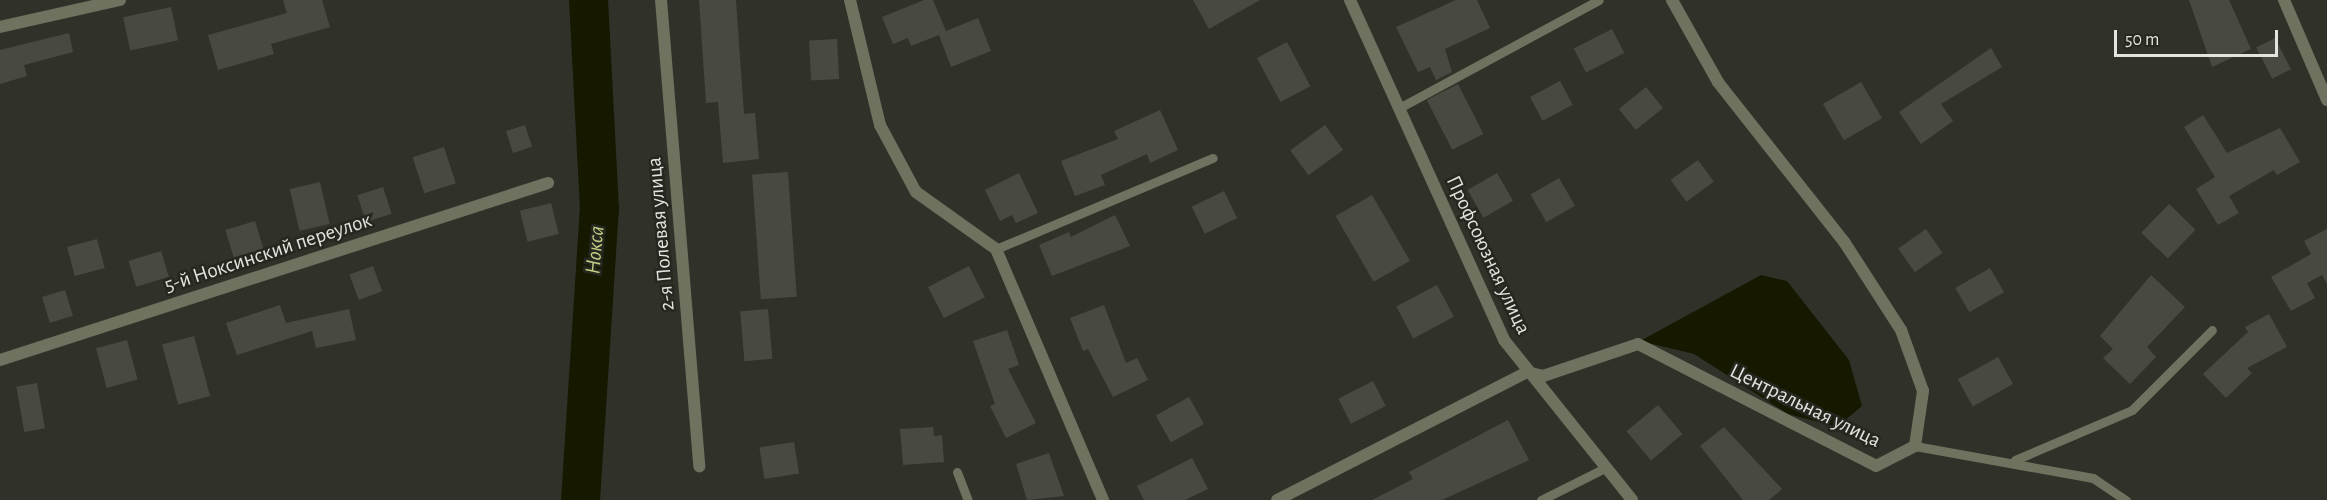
<!DOCTYPE html>
<meta charset="utf-8">
<style>
body{margin:0}
#map{position:relative;width:2327px;height:500px;overflow:hidden;background:#30322a;font-family:"Alegreya Sans",sans-serif}
div>[style]{position:absolute}
.water>*{inset:0;background:#161900}
.river>*{height:39px;margin:-19.5px;padding:0 19.5px;transform-origin:19.5px;border-radius:19.5px;background:#161900}
.building>*{inset:0;background:#484a41;transform-origin:0 0}
.lane>*{height:9px;margin:-4.5px;padding:0 4.5px;transform-origin:4.5px;border-radius:4.5px;background:#6e725e}
.street>*{height:12px;margin:-6px;padding:0 6px;transform-origin:6px;border-radius:6px;background:#6e725e}
span{translate:-50% -50%;white-space:nowrap;text-align:center;line-height:1.15;-webkit-text-stroke:5px #262820;paint-order:stroke}
.street-label{font-size:21px;color:#e3e4df}
.water-label{font-size:22px;color:#c4cf85;font-style:italic}
.scale{position:absolute;left:2114px;top:30px;width:164px;height:27px;box-sizing:border-box;border:3px solid #e3e4df;border-top:0;padding-left:8px;font-size:18px;line-height:21px;white-space:nowrap;color:#e3e4df;-webkit-text-stroke:4px #262820;paint-order:stroke}
</style>
<div id="map">
<div class="water">
<i style="clip-path:polygon(1761px 275px,1787px 281px,1849px 360px,1862px 406px,1837px 427px,1788px 414px,1694px 354px,1640px 341px)"></i>
</div>
<div class="river">
<i style="left:580px;top:500px;width:292px;rotate:-86.3deg"></i>
<i style="left:599px;top:209px;width:209px;rotate:-93deg"></i>
</div>
<div class="building">
<i style="clip-path:polygon(283px 0,322px 0,330px 27px,271px 44px,274px 54px,218px 70px,208px 35px,287px 13px)"></i>
<i style="clip-path:polygon(699px 0,736px 0,744px 114px,755px 113px,759px 159px,723px 163px,718px 102px,706px 103px)"></i>
<i style="clip-path:polygon(924px 0,933px 0,946px 31px,978px 18px,991px 51px,951px 67px,939px 35px,911px 46px,908px 38px,893px 44px,882px 17px)"></i>
<i style="clip-path:polygon(1193px 0,1260px 0,1209px 29px)"></i>
<i style="clip-path:polygon(1456px 0,1477px 0,1490px 28px,1445px 49px,1452px 72px,1436px 80px,1430px 67px,1418px 72px,1396px 27px)"></i>
<i style="clip-path:polygon(2189px 0,2229px 0,2251px 49px,2212px 67px)"></i>
<i style="left:171px;top:7px;width:34px;height:49px;rotate:78deg"></i>
<i style="left:1612px;top:29px;width:27px;height:43px;rotate:63deg"></i>
<i style="clip-path:polygon(69px 33px,73px 52px,24px 65px,27px 76px,0 84px,0 50px)"></i>
<i style="left:2275px;top:38px;width:35px;height:21px;rotate:63deg"></i>
<i style="left:837px;top:39px;width:40px;height:28px;rotate:87deg"></i>
<i style="left:1287px;top:42px;width:50px;height:34px;rotate:62deg"></i>
<i style="clip-path:polygon(1991px 48px,2002px 67px,1941px 104px,1953px 121px,1921px 144px,1899px 112px)"></i>
<i style="left:1560px;top:81px;width:27px;height:34px;rotate:62deg"></i>
<i style="left:1861px;top:82px;width:42px;height:44px;rotate:60deg"></i>
<i style="left:1458px;top:84px;width:56px;height:35px;rotate:63deg"></i>
<i style="left:1646px;top:87px;width:27px;height:35px;rotate:51deg"></i>
<i style="clip-path:polygon(1160px 110px,1178px 150px,1150px 163px,1147px 154px,1101px 175px,1105px 185px,1075px 196px,1061px 161px,1118px 139px,1114px 131px)"></i>
<i style="clip-path:polygon(2203px 115px,2227px 153px,2280px 128px,2300px 162px,2277px 175px,2274px 170px,2229px 196px,2239px 213px,2218px 225px,2196px 189px,2215px 177px,2184px 127px)"></i>
<i style="left:525px;top:125px;width:23px;height:20px;rotate:72deg"></i>
<i style="left:1325px;top:125px;width:31px;height:43px;rotate:54deg"></i>
<i style="left:444px;top:147px;width:38px;height:33px;rotate:72deg"></i>
<i style="left:1698px;top:160px;width:27px;height:34px;rotate:54deg"></i>
<i style="left:788px;top:172px;width:125px;height:36px;rotate:86deg"></i>
<i style="clip-path:polygon(1019px 173px,1038px 213px,1016px 223px,1012px 215px,1000px 221px,985px 190px)"></i>
<i style="left:1497px;top:173px;width:32px;height:34px;rotate:60deg"></i>
<i style="left:1559px;top:178px;width:32px;height:33px;rotate:60deg"></i>
<i style="left:320px;top:182px;width:43px;height:31px;rotate:77deg"></i>
<i style="left:383px;top:187px;width:28px;height:27px;rotate:72deg"></i>
<i style="left:1224px;top:191px;width:30px;height:36px;rotate:64deg"></i>
<i style="left:1372px;top:195px;width:76px;height:42px;rotate:60deg"></i>
<i style="left:551px;top:203px;width:32px;height:32px;rotate:76deg"></i>
<i style="left:2169px;top:204px;width:37px;height:40px;rotate:44deg"></i>
<i style="clip-path:polygon(1115px 215px,1130px 246px,1052px 276px,1039px 245px,1069px 232px,1071px 237px)"></i>
<i style="left:255px;top:221px;width:37px;height:31px;rotate:73deg"></i>
<i style="left:1926px;top:229px;width:29px;height:34px;rotate:55deg"></i>
<i style="clip-path:polygon(2327px 229px,2327px 284px,2322px 275px,2307px 283px,2315px 298px,2291px 311px,2271px 277px,2311px 254px,2304px 241px)"></i>
<i style="left:97px;top:239px;width:30px;height:31px;rotate:75deg"></i>
<i style="left:161px;top:251px;width:27px;height:34px;rotate:73deg"></i>
<i style="left:373px;top:266px;width:27px;height:25px;rotate:70deg"></i>
<i style="left:969px;top:266px;width:35px;height:46px;rotate:63deg"></i>
<i style="left:1990px;top:268px;width:28px;height:40px;rotate:60deg"></i>
<i style="clip-path:polygon(2151px 275px,2185px 307px,2147px 347px,2156px 357px,2130px 384px,2103px 358px,2113px 349px,2100px 336px)"></i>
<i style="left:1437px;top:285px;width:36px;height:46px;rotate:62deg"></i>
<i style="left:65px;top:290px;width:27px;height:24px;rotate:73deg"></i>
<i style="clip-path:polygon(280px 305px,286px 323px,349px 309px,356px 340px,316px 348px,312px 331px,237px 355px,226px 323px)"></i>
<i style="clip-path:polygon(1104px 305px,1126px 363px,1137px 358px,1148px 380px,1113px 397px,1088px 349px,1083px 351px,1070px 318px)"></i>
<i style="left:768px;top:309px;width:50px;height:28px;rotate:85deg"></i>
<i style="clip-path:polygon(2269px 314px,2287px 347px,2247px 368px,2252px 373px,2226px 398px,2203px 374px,2248px 332px,2245px 327px)"></i>
<i style="clip-path:polygon(1007px 330px,1019px 365px,1008px 369px,1036px 423px,1006px 438px,990px 406px,995px 404px,973px 341px)"></i>
<i style="left:194px;top:336px;width:62px;height:33px;rotate:75deg"></i>
<i style="left:127px;top:340px;width:41px;height:32px;rotate:75deg"></i>
<i style="left:1998px;top:357px;width:31px;height:46px;rotate:61deg"></i>
<i style="left:1373px;top:381px;width:28px;height:39px;rotate:63deg"></i>
<i style="left:37px;top:383px;width:46px;height:21px;rotate:80deg"></i>
<i style="left:1189px;top:397px;width:31px;height:38px;rotate:61deg"></i>
<i style="left:1658px;top:405px;width:38px;height:41px;rotate:50deg"></i>
<i style="clip-path:polygon(1508px 420px,1529px 460px,1442px 500px,1372px 500px,1413px 479px,1409px 472px)"></i>
<i style="clip-path:polygon(933px 427px,934px 436px,942px 435px,944px 462px,903px 465px,900px 429px)"></i>
<i style="clip-path:polygon(1724px 427px,1782px 489px,1769px 500px,1743px 500px,1700px 446px)"></i>
<i style="left:794px;top:442px;width:32px;height:35px;rotate:81deg"></i>
<i style="clip-path:polygon(1049px 453px,1064px 496px,1027px 500px,1016px 464px)"></i>
<i style="clip-path:polygon(1192px 458px,1208px 489px,1185px 500px,1144px 500px,1137px 486px)"></i>
</div>
<div class="lane">
<i style="left:1399px;top:108px;width:227px;rotate:-28.4deg"></i>
<i style="left:996px;top:249px;width:235px;rotate:-22.8deg"></i>
<i style="left:1915px;top:446px;width:181px;rotate:10.2deg"></i>
<i style="left:2093px;top:478px;width:40px;rotate:34deg"></i>
<i style="left:2015px;top:460px;width:127px;rotate:-23.1deg"></i>
<i style="left:2132px;top:410px;width:113px;rotate:-45deg"></i>
<i style="left:957px;top:472px;width:30px;rotate:69deg"></i>
<i style="left:1541px;top:500px;width:72px;rotate:-26.6deg"></i>
</div>
<div class="street">
<i style="left:661px;top:0;width:468px;rotate:85.3deg"></i>
<i style="left:850px;top:0;width:129px;rotate:76.5deg"></i>
<i style="left:880px;top:125px;width:76px;rotate:61.8deg"></i>
<i style="left:916px;top:192px;width:98px;rotate:35.5deg"></i>
<i style="left:996px;top:249px;width:273px;rotate:66.9deg"></i>
<i style="left:1350px;top:0;width:373px;rotate:65.6deg"></i>
<i style="left:1504px;top:340px;width:205px;rotate:51.3deg"></i>
<i style="left:2284px;top:0;width:109px;rotate:66.7deg"></i>
<i style="left:0;top:27px;width:123px;rotate:-12.7deg"></i>
<i style="left:0;top:360px;width:576px;rotate:-17.9deg"></i>
<i style="left:1277px;top:500px;width:281px;rotate:-27.1deg"></i>
<i style="left:1527px;top:372px;width:16px;rotate:14deg"></i>
<i style="left:1543px;top:376px;width:100px;rotate:-18.6deg"></i>
<i style="left:1638px;top:344px;width:267px;rotate:27.1deg"></i>
<i style="left:1876px;top:466px;width:44px;rotate:-27.1deg"></i>
<i style="left:1915px;top:446px;width:56px;rotate:-81.7deg"></i>
<i style="left:1923px;top:391px;width:65px;rotate:-109.8deg"></i>
<i style="left:1901px;top:330px;width:103px;rotate:-122.8deg"></i>
<i style="left:1845px;top:243px;width:205px;rotate:-128.3deg"></i>
<i style="left:1718px;top:82px;width:94px;rotate:-119.3deg"></i>
</div>
<div class="street-label">
<span style="left:661px;top:234px;rotate:-95deg">2-я Полевая улица</span>
<span style="left:268px;top:253px;rotate:-18deg">5-й Ноксинский переулок</span>
<span style="left:1488px;top:255px;rotate:65deg">Профсоюзная улица</span>
<span style="left:1805px;top:406px;rotate:26deg">Центральная улица</span>
</div>
<div class="water-label">
<span style="left:595px;top:250px;rotate:-85deg">Нокса</span>
</div>
<div class="scale">50 m</div>
</div>
